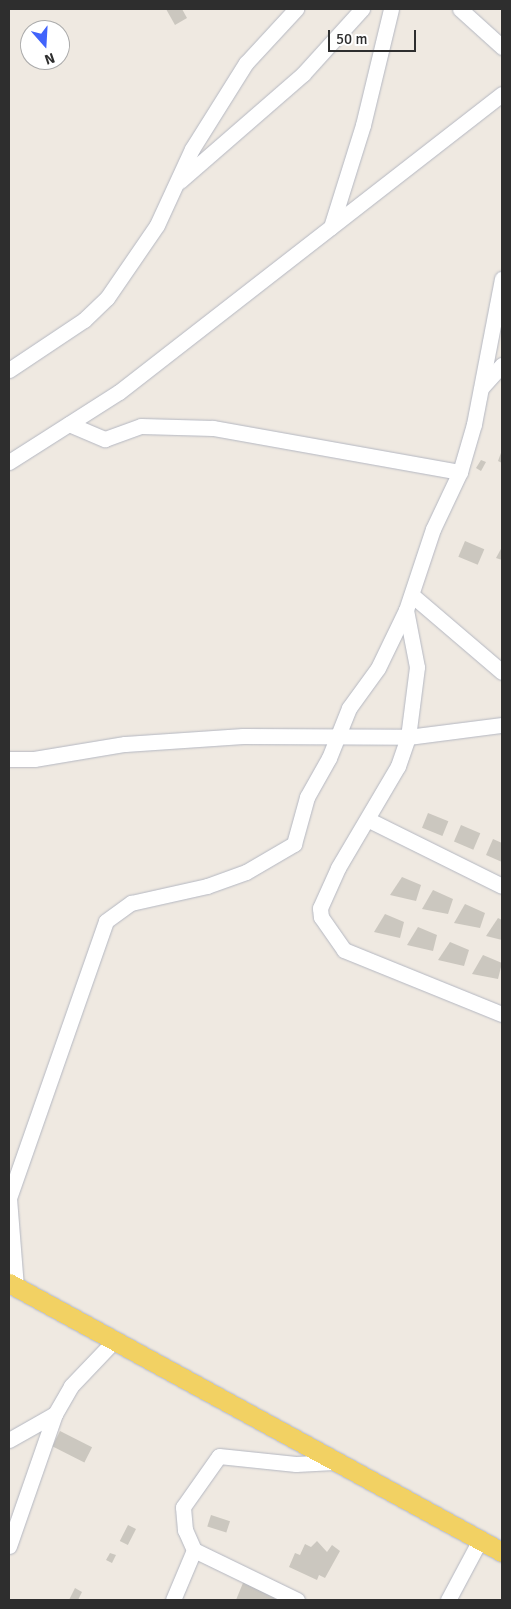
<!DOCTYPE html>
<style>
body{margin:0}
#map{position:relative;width:511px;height:1609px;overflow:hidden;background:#efe9e1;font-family:Signika,sans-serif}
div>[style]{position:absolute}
.building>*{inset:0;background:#cbc7bf;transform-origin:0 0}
.roads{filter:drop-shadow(0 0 1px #b4b7c1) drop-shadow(0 0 1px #b4b7c1)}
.minor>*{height:15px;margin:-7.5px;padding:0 7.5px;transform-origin:7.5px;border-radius:7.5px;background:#fff}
.major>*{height:19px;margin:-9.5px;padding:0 9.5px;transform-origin:9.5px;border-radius:9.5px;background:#f2d163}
span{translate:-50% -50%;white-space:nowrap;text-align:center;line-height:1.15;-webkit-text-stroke:4.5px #fff;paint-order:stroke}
.frame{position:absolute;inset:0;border:10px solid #2e2e2e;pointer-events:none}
.north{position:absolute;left:20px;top:20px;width:50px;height:50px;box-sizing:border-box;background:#fff;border:1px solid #ababab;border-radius:50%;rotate:161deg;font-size:14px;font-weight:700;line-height:20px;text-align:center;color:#2e2e2e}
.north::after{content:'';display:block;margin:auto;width:18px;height:22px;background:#4264fb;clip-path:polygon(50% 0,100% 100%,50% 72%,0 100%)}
.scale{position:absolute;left:328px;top:30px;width:88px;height:22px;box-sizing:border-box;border:2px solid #2e2e2e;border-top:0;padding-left:6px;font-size:15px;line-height:18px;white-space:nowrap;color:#2e2e2e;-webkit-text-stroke:4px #fff;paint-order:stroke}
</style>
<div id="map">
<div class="building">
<i style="clip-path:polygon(166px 9px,182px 9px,187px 18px,175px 25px)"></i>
<i style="clip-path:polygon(502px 450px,502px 463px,498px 461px)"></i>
<i style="clip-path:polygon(481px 460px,486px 462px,481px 471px,476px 468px)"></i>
<i style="left:465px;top:541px;width:21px;height:17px;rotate:23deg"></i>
<i style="clip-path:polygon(502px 547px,502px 560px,496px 558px)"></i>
<i style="left:428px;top:813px;width:22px;height:16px;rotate:22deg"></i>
<i style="left:461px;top:825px;width:21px;height:18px;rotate:23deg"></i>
<i style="clip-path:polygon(493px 839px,502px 843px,502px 862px,486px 855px)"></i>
<i style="clip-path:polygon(402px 877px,421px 885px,416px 901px,390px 895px)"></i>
<i style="clip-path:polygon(433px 890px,453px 899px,448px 914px,422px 909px)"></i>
<i style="clip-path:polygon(465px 904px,485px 913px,480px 928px,454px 923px)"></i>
<i style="clip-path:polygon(385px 914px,404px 922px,400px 938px,374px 932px)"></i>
<i style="clip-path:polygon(498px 918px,502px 920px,502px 940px,486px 936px)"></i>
<i style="clip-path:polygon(418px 927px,437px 935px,433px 951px,407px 945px)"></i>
<i style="clip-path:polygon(450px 942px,469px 950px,464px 966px,438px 960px)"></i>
<i style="clip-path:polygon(483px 955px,502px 963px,498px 979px,472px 974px)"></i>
<i style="left:60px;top:1431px;width:36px;height:17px;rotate:27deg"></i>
<i style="left:211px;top:1515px;width:20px;height:12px;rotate:18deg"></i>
<i style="left:128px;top:1525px;width:9px;height:18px;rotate:27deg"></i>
<i style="clip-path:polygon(317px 1541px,327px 1552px,332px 1545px,340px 1551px,325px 1578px,319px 1575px,317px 1580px,289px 1567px,295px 1553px,300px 1555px,305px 1544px,311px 1547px)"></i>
<i style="clip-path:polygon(110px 1553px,116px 1555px,112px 1563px,106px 1560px)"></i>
<i style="clip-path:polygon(245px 1578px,276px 1595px,274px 1600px,236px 1600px)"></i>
<i style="clip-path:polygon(75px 1588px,82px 1592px,78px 1600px,69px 1600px)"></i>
</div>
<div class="roads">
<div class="minor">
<i style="left:460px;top:9px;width:57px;rotate:42.1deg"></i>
<i style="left:180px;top:181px;width:163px;rotate:-41deg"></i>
<i style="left:303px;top:74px;width:88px;rotate:-47.8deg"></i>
<i style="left:331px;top:227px;width:107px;rotate:-72.6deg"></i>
<i style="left:363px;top:125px;width:119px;rotate:-76.4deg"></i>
<i style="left:9px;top:370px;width:90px;rotate:-33.7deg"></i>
<i style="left:84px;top:320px;width:32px;rotate:-44deg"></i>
<i style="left:107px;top:298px;width:88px;rotate:-55.6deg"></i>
<i style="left:157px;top:225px;width:84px;rotate:-65.3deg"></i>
<i style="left:192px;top:149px;width:102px;rotate:-57.9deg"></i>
<i style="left:246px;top:63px;width:74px;rotate:-47.2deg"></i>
<i style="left:482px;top:387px;width:30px;rotate:-48deg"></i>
<i style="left:69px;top:424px;width:39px;rotate:23deg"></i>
<i style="left:105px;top:439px;width:38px;rotate:-20deg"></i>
<i style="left:141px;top:426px;width:72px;rotate:1.6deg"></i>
<i style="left:213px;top:428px;width:251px;rotate:10.1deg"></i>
<i style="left:9px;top:462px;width:130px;rotate:-32.5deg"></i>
<i style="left:119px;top:392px;width:485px;rotate:-37.9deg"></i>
<i style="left:413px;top:596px;width:117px;rotate:40.5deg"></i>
<i style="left:406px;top:610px;width:58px;rotate:79.1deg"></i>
<i style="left:417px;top:667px;width:71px;rotate:97.3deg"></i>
<i style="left:408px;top:737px;width:31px;rotate:109deg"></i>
<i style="left:398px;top:766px;width:118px;rotate:120.5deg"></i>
<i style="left:338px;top:868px;width:44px;rotate:114.2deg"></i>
<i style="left:320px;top:908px;width:9px;rotate:84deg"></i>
<i style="left:321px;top:917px;width:40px;rotate:55.1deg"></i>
<i style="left:344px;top:950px;width:170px;rotate:22.1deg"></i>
<i style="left:9px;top:759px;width:25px"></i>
<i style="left:34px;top:759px;width:92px;rotate:-9.4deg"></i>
<i style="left:125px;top:744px;width:118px;rotate:-3.9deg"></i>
<i style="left:243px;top:736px;width:165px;rotate:0.3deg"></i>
<i style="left:408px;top:737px;width:95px;rotate:-7.3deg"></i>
<i style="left:369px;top:820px;width:148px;rotate:26.4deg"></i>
<i style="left:16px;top:1287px;width:89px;rotate:-94.5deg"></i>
<i style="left:9px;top:1198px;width:293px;rotate:-70.7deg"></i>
<i style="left:106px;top:921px;width:31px;rotate:-36deg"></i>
<i style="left:131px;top:903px;width:78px;rotate:-12.6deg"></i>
<i style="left:207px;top:886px;width:41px;rotate:-19.7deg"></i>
<i style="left:246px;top:872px;width:56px;rotate:-30.3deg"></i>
<i style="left:294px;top:844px;width:49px;rotate:-74.5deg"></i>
<i style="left:307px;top:797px;width:45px;rotate:-60.6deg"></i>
<i style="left:329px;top:758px;width:54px;rotate:-68.2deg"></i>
<i style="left:349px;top:708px;width:49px;rotate:-54.1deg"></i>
<i style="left:378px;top:668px;width:64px;rotate:-64.2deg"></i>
<i style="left:406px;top:610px;width:85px;rotate:-71.6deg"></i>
<i style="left:433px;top:529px;width:63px;rotate:-64.7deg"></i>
<i style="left:460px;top:472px;width:50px;rotate:-73.7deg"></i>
<i style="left:474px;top:424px;width:148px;rotate:-79.1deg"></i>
<i style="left:9px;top:1440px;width:53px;rotate:-29.5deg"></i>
<i style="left:9px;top:1546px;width:140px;rotate:-70.8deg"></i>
<i style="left:55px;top:1414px;width:32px;rotate:-60deg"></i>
<i style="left:71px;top:1386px;width:62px;rotate:-46.3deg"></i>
<i style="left:173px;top:1600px;width:54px;rotate:-67.2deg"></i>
<i style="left:297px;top:1600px;width:114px;rotate:-154.1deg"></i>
<i style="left:194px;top:1550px;width:22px;rotate:-114deg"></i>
<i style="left:185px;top:1530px;width:23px;rotate:-95deg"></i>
<i style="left:183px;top:1507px;width:62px;rotate:-54.8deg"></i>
<i style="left:219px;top:1456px;width:77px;rotate:5.9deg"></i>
<i style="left:296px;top:1464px;width:38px;rotate:-3deg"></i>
<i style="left:448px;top:1600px;width:68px;rotate:-61.9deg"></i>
</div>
<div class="major">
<i style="left:9px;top:1283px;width:562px;rotate:28.62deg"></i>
</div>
</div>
<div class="frame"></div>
<div class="north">N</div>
<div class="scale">50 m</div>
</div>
